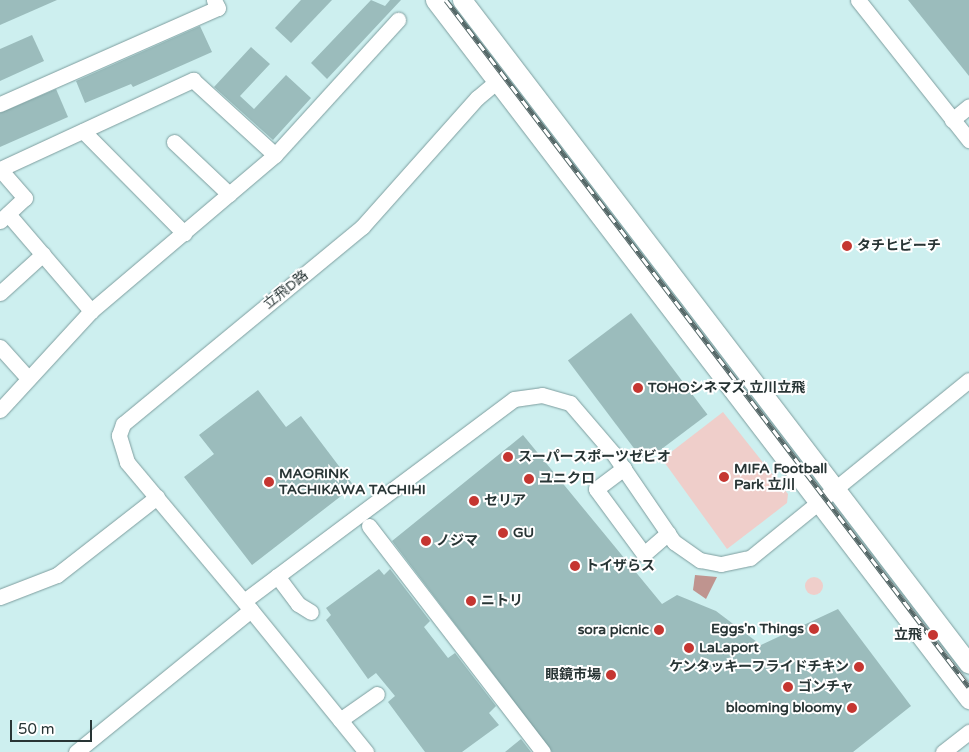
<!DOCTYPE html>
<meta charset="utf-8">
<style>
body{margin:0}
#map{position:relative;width:969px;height:752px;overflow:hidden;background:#cdefef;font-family:"Varela Round","Noto Sans JP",sans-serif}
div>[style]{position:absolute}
.green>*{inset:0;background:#efceca}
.round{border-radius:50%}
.water>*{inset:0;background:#bf948f}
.building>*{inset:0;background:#9bbcbc;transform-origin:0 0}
.roads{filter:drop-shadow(0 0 1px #7d9d9e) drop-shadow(0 0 1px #7d9d9e)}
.minor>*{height:15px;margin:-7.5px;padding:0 7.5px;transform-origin:7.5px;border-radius:7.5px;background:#fff}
.major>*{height:19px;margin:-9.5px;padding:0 9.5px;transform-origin:9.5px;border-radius:9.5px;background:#fff}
.rail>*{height:5px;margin-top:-2.5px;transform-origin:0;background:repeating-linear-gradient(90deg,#fff 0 9px,#546767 0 18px);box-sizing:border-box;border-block:1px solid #546767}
.dots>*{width:14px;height:14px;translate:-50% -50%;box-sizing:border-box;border:2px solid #fff;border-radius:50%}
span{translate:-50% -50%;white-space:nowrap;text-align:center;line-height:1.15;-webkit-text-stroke:4px #fff;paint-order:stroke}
.poi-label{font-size:14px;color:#283535;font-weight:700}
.left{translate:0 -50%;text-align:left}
.right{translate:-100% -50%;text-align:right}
.street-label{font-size:14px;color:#283535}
.scale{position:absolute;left:10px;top:720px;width:82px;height:22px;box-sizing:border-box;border:2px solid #283535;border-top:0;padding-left:6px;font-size:15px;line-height:18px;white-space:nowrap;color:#283535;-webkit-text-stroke:4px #fff;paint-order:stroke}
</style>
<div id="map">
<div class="green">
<i style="clip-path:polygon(723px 412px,788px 494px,787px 503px,727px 549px,662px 459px)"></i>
<i class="round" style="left:805px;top:577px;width:18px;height:18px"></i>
</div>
<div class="water">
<i style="clip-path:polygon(695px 575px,717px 577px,706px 599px,693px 590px)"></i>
</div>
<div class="building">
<i style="clip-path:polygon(0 0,57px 0,0 25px)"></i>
<i style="clip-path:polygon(301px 0,332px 0,291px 43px,275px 28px)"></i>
<i style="clip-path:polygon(371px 0,385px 6px,390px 0,401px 0,327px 79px,311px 63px)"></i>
<i style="clip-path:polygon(908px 0,969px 0,969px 76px)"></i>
<i style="clip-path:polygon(200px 26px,212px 52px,133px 87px,131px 84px,85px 103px,76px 81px)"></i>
<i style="clip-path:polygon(32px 35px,44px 61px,0 81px,0 49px)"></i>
<i style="clip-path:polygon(251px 47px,270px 64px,240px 96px,254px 109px,286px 75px,311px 98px,273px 140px,214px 87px)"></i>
<i style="clip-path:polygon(56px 89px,68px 117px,0 147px,0 113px)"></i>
<i style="left:631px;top:313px;width:127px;height:79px;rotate:53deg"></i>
<i style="clip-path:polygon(258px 390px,286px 427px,301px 416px,354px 486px,252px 565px,184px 477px,214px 454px,199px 435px)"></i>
<i style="clip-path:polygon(523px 435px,662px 604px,677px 595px,716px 611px,761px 645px,838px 609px,911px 706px,853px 752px,552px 752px,392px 541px)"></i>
<i style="clip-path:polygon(379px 569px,384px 575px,390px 569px,430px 621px,424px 627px,448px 658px,455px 653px,496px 706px,489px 713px,499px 725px,462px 752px,425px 752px,388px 702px,395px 696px,376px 673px,368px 679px,326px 620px,331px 615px,326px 608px)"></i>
<i style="clip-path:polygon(521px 739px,531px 752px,505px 752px)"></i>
</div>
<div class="roads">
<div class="minor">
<i style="left:858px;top:0;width:179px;rotate:51.6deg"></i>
<i style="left:0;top:104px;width:238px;rotate:-23.8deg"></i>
<i style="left:218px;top:8px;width:9px;rotate:-117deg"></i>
<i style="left:952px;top:120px;width:22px;rotate:-39deg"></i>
<i style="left:83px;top:131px;width:144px;rotate:45.3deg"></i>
<i style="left:174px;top:142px;width:76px;rotate:43.4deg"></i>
<i style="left:8px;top:214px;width:128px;rotate:49.4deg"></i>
<i style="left:0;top:221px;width:34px;rotate:-43deg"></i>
<i style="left:25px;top:198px;width:38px;rotate:-131deg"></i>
<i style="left:0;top:169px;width:213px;rotate:-24.8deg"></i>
<i style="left:193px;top:80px;width:111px;rotate:42.4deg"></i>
<i style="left:0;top:293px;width:58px;rotate:-42.2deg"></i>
<i style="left:0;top:347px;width:40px;rotate:48deg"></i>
<i style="left:0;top:410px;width:134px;rotate:-47.4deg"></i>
<i style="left:91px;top:311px;width:241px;rotate:-40.3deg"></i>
<i style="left:275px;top:155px;width:183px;rotate:-47.7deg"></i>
<i style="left:624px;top:468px;width:35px;rotate:143deg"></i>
<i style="left:596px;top:489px;width:81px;rotate:53.6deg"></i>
<i style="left:644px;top:554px;width:32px;rotate:-41deg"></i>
<i style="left:369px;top:526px;width:285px;rotate:52.4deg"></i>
<i style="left:277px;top:576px;width:35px;rotate:53deg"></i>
<i style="left:298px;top:604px;width:15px;rotate:32deg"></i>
<i style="left:0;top:597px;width:61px;rotate:-21.1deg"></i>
<i style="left:57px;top:575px;width:127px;rotate:-38deg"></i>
<i style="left:244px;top:601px;width:337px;rotate:-36.8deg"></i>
<i style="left:514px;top:399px;width:28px;rotate:-8deg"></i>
<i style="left:542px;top:395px;width:29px;rotate:16deg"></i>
<i style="left:570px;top:403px;width:66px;rotate:49.3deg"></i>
<i style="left:613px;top:453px;width:108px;rotate:55.6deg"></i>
<i style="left:674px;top:542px;width:32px;rotate:35deg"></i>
<i style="left:700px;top:560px;width:21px;rotate:11deg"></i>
<i style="left:721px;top:564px;width:30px;rotate:-12deg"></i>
<i style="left:750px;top:558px;width:282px;rotate:-39.1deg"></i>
<i style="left:251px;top:610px;width:193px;rotate:-130deg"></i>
<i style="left:127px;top:462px;width:28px;rotate:-107deg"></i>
<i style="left:119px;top:435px;width:12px;rotate:-70deg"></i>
<i style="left:123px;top:424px;width:310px;rotate:-39.5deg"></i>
<i style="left:362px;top:227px;width:173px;rotate:-48.3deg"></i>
<i style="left:477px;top:98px;width:26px;rotate:-40deg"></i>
<i style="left:340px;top:720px;width:45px;rotate:-35.1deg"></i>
<i style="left:76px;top:752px;width:225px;rotate:-39.1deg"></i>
<i style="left:251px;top:610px;width:183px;rotate:51deg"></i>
<i style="left:943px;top:752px;width:33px;rotate:-38deg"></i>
</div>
<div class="major">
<i style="left:435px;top:0;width:880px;rotate:52.62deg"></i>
<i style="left:462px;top:0;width:835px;rotate:52.64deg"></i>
</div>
</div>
<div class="rail">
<i style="left:446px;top:0;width:863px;rotate:52.72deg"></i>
</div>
<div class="dots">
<i style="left:847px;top:246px;background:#c53631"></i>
<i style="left:638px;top:388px;background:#c53631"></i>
<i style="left:508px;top:457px;background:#c53631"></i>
<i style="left:724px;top:477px;background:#c53631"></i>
<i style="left:529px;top:479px;background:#c53631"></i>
<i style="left:269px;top:482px;background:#c53631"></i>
<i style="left:474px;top:501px;background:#c53631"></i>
<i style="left:503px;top:533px;background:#c53631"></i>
<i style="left:426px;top:541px;background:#c53631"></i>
<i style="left:575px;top:566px;background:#c53631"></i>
<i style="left:471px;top:601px;background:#c53631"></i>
<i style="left:814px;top:629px;background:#c53631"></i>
<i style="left:659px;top:630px;background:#c53631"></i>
<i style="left:933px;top:635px;background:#c53631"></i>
<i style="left:689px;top:648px;background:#c53631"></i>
<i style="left:859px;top:667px;background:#c53631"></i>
<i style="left:611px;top:675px;background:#c53631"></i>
<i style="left:788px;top:687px;background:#c53631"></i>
<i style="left:852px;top:708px;background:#c53631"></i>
</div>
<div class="poi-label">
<span class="left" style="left:857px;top:246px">タチヒビーチ</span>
<span class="left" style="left:648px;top:388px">TOHOシネマズ 立川立飛</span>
<span class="left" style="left:518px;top:457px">スーパースポーツゼビオ</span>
<span class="left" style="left:734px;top:477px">MIFA Football<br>Park 立川</span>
<span class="left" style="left:279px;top:482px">MAORINK<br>TACHIKAWA TACHIHI</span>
<span class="left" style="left:539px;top:479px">ユニクロ</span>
<span class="left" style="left:484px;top:501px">セリア</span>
<span class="left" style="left:513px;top:533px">GU</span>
<span class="left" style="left:436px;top:541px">ノジマ</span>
<span class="left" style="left:585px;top:566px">トイザらス</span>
<span class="left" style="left:481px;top:601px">ニトリ</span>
<span class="right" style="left:804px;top:629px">Eggs'n Things</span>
<span class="right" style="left:649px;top:630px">sora picnic</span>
<span class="right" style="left:922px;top:635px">立飛</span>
<span class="left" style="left:699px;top:648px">LaLaport</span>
<span class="right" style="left:849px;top:667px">ケンタッキーフライドチキン</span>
<span class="right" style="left:601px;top:675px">眼鏡市場</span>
<span class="left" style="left:798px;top:687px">ゴンチャ</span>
<span class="right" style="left:842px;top:708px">blooming bloomy</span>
</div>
<div class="street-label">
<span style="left:286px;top:290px;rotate:-39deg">立飛D路</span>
</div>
<div class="scale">50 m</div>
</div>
